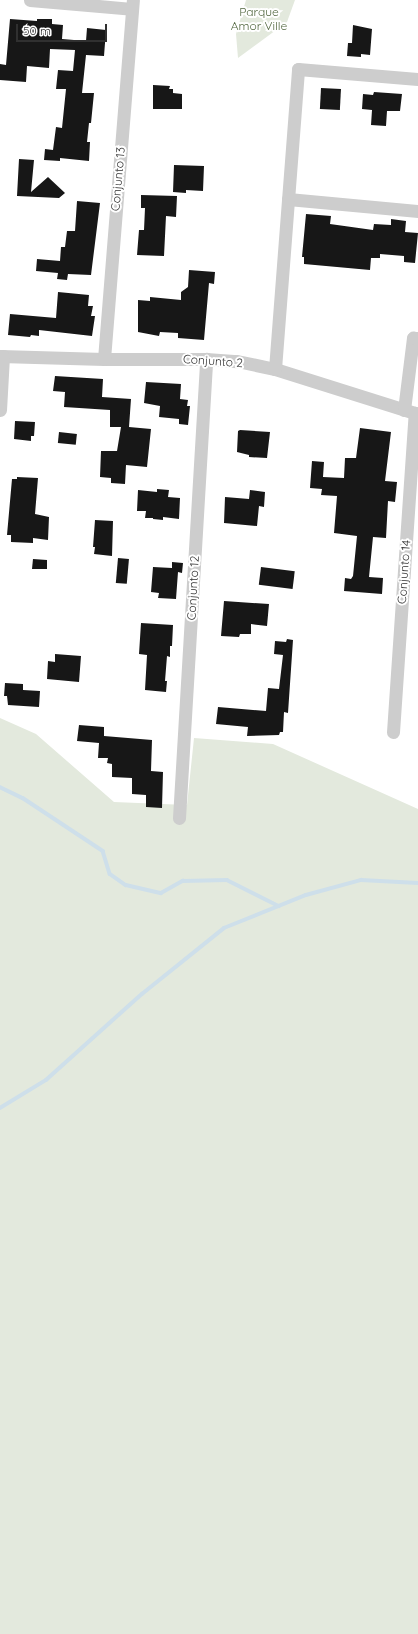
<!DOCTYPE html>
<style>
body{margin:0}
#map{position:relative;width:418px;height:1634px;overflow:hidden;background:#fff;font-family:Quicksand,sans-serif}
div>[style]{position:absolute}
.green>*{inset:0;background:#e3e9dd}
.stream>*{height:3.5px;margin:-1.75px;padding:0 1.75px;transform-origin:1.75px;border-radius:1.75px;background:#cedfea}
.building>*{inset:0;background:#171717;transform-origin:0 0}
.minor>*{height:13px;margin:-6.5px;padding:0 6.5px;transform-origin:6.5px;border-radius:6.5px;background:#cdcdcd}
span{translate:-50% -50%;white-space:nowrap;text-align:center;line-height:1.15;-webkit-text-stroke:4px #fff;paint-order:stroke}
.park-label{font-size:12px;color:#536841}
.street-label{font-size:12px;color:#303030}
.scale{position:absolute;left:16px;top:24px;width:91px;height:18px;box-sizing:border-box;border:2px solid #303030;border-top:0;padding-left:5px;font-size:12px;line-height:14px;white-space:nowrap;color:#303030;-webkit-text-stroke:3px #fff;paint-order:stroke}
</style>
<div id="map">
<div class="green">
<i style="clip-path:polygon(246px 0,295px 0,287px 22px,238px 58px,236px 34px)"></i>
<i style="clip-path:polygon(0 718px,36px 734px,114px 802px,187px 805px,194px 738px,273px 744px,418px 809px,418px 1634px,0 1634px)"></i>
</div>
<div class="stream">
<i style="left:0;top:787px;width:25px;rotate:26deg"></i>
<i style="left:23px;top:798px;width:96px;rotate:33.5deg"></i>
<i style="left:103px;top:851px;width:24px;rotate:73deg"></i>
<i style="left:110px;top:874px;width:19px;rotate:35deg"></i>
<i style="left:126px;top:885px;width:36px;rotate:13deg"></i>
<i style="left:161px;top:893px;width:25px;rotate:-29deg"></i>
<i style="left:183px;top:881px;width:44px;rotate:-1.3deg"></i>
<i style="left:227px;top:880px;width:58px;rotate:26.6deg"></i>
<i style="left:0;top:1108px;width:54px;rotate:-31.3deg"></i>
<i style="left:46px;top:1080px;width:129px;rotate:-41.9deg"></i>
<i style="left:142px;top:994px;width:105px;rotate:-38.8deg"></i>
<i style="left:224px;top:928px;width:88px;rotate:-21.9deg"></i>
<i style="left:306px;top:895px;width:57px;rotate:-15.3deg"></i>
<i style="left:361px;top:880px;width:57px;rotate:3deg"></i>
</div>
<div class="building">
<i style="clip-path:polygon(10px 19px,37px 21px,37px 19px,52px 19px,52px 24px,63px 25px,62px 39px,86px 41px,87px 28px,106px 30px,104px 56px,86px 55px,82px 93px,94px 93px,91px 123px,89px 123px,87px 142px,90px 142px,89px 161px,60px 158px,60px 161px,44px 160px,45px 149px,53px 150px,56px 127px,62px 128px,66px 89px,56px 89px,58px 70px,73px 71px,75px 50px,50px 49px,49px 68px,27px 66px,26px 82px,0 80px,0 64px,6px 65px)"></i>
<i style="clip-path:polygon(353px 25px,372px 29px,370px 55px,361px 54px,361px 57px,347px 56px,348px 43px,352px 43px)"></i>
<i style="clip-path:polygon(153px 85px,170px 86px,169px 89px,173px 89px,173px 93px,182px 94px,182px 109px,153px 109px)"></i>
<i style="left:321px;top:88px;width:20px;height:21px;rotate:3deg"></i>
<i style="clip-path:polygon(374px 92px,402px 94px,400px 111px,387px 111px,386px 126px,371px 125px,372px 110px,362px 109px,363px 94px,373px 95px)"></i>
<i style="clip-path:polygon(19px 159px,34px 160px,31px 192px,48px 177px,65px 193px,59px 198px,17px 196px)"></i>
<i style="clip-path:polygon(174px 165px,204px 166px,203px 191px,186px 190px,186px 193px,173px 192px)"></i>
<i style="clip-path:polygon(141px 195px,177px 196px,176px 217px,166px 216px,164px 256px,137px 255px,139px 230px,144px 230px,145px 208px,141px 208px)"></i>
<i style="clip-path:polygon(77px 201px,100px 203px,91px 275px,68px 274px,67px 280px,57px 279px,58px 273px,36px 271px,37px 259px,60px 261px,61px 247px,65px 247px,67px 231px,75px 231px)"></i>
<i style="clip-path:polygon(306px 214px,331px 216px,330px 224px,373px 230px,374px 224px,391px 225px,391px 219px,406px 221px,405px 232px,418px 233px,415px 263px,404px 262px,404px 256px,380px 254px,380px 258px,371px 258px,370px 270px,304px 264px,304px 257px,302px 257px)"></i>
<i style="clip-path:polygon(189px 270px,215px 272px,214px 284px,209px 283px,204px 340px,178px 338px,178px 333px,160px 332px,159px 336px,138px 332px,138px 300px,150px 301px,150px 297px,181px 300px,181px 292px,188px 287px)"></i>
<i style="clip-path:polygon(58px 292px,89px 295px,88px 306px,93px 306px,91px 316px,95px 316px,92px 336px,39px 330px,39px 336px,31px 335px,30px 337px,8px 335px,10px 314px,56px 318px)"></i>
<i style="clip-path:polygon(55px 376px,103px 379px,102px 397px,131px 399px,129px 427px,151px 429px,147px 467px,126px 465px,125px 484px,111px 483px,111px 478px,100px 477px,101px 451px,117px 451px,121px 427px,110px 427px,110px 410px,64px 407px,65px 392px,53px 391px)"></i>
<i style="clip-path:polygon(146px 382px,181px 384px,180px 399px,188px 400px,187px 406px,190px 406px,188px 425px,179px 424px,179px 419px,159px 417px,160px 406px,144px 403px)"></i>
<i style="clip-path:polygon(15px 421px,35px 422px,34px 436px,31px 436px,31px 441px,14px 439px)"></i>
<i style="clip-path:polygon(360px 428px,391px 432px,385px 481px,397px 482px,395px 502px,388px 501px,386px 538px,373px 537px,369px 577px,383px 578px,382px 594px,344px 591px,345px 578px,351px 579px,353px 576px,357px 536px,334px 533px,337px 496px,321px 495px,322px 489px,310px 488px,312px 461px,324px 462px,323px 477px,344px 478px,345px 458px,356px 458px)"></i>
<i style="clip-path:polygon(240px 430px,270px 432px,267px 458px,249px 457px,249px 455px,237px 452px,238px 431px)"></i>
<i style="left:59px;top:432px;width:18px;height:11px;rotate:6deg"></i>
<i style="clip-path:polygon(17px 477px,38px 478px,35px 514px,49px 517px,48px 540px,33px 538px,33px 543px,11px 542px,11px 535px,7px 535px,12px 479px,17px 479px)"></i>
<i style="clip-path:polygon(157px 489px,169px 490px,168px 497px,180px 498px,179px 519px,163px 517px,163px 520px,153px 519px,153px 518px,145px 518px,146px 511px,137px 511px,138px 490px,157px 492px)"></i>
<i style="clip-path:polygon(250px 490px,265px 492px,264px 507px,259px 506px,257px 526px,224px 523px,225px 497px,249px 499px)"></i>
<i style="clip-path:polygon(95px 520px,113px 521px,112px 556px,94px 554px,95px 547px,93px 547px)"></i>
<i style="left:118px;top:558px;width:11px;height:25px;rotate:5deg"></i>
<i style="clip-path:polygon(33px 559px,47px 560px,47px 569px,32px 569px)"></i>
<i style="clip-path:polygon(172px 562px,183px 563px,182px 573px,178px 572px,176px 599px,158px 598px,159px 593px,151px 592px,153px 567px,172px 568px)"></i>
<i style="left:261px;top:567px;width:34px;height:18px;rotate:7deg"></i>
<i style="clip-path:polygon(224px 601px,269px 604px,267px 626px,251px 624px,251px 634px,240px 634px,239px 637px,221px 636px)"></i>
<i style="clip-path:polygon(141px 623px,173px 625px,172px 646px,170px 646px,170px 657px,167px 656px,165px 681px,167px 681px,166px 692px,145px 690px,147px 655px,139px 654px)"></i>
<i style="clip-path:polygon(287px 639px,293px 640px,288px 713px,284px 712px,283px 732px,280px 732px,279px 735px,247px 736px,248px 727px,216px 724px,218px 707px,266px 711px,268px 688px,279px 689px,283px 655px,274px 654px,275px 641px,286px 642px)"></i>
<i style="clip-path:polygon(55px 654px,81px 656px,79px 682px,47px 679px,48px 661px,55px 662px)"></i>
<i style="clip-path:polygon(5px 683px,23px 684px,23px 690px,40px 691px,39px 707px,8px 705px,7px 696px,4px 696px)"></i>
<i style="clip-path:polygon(79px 725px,104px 727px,104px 736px,152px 740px,151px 771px,163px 772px,162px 808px,146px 807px,146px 795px,132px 794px,132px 778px,112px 777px,112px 764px,107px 763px,108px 758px,98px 758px,99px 743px,77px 741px)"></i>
</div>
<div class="minor">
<i style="left:30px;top:0;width:102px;rotate:5deg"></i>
<i style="left:288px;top:199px;width:131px;rotate:5.3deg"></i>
<i style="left:0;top:356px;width:104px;rotate:1.7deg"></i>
<i style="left:104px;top:359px;width:102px"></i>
<i style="left:206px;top:359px;width:31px;rotate:4deg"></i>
<i style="left:237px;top:361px;width:39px;rotate:12deg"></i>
<i style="left:275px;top:369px;width:150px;rotate:17.5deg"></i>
<i style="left:104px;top:359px;width:360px;rotate:-85.4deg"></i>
<i style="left:275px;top:369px;width:301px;rotate:-85.6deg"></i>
<i style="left:298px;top:69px;width:120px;rotate:4.8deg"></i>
<i style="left:0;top:410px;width:54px;rotate:-86.8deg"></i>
<i style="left:404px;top:410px;width:73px;rotate:-82.9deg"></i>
<i style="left:413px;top:338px;width:5px"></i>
<i style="left:393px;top:732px;width:320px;rotate:-86.1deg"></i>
<i style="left:179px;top:818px;width:460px;rotate:-86.6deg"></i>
</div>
<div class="park-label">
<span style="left:259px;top:19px">Parque<br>Amor Ville</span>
</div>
<div class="street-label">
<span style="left:118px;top:179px;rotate:-85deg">Conjunto 13</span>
<span style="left:213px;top:361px;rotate:4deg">Conjunto 2</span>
<span style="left:404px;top:572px;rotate:-86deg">Conjunto 14</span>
<span style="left:193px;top:588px;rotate:-87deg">Conjunto 12</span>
</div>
<div class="scale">50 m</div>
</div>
